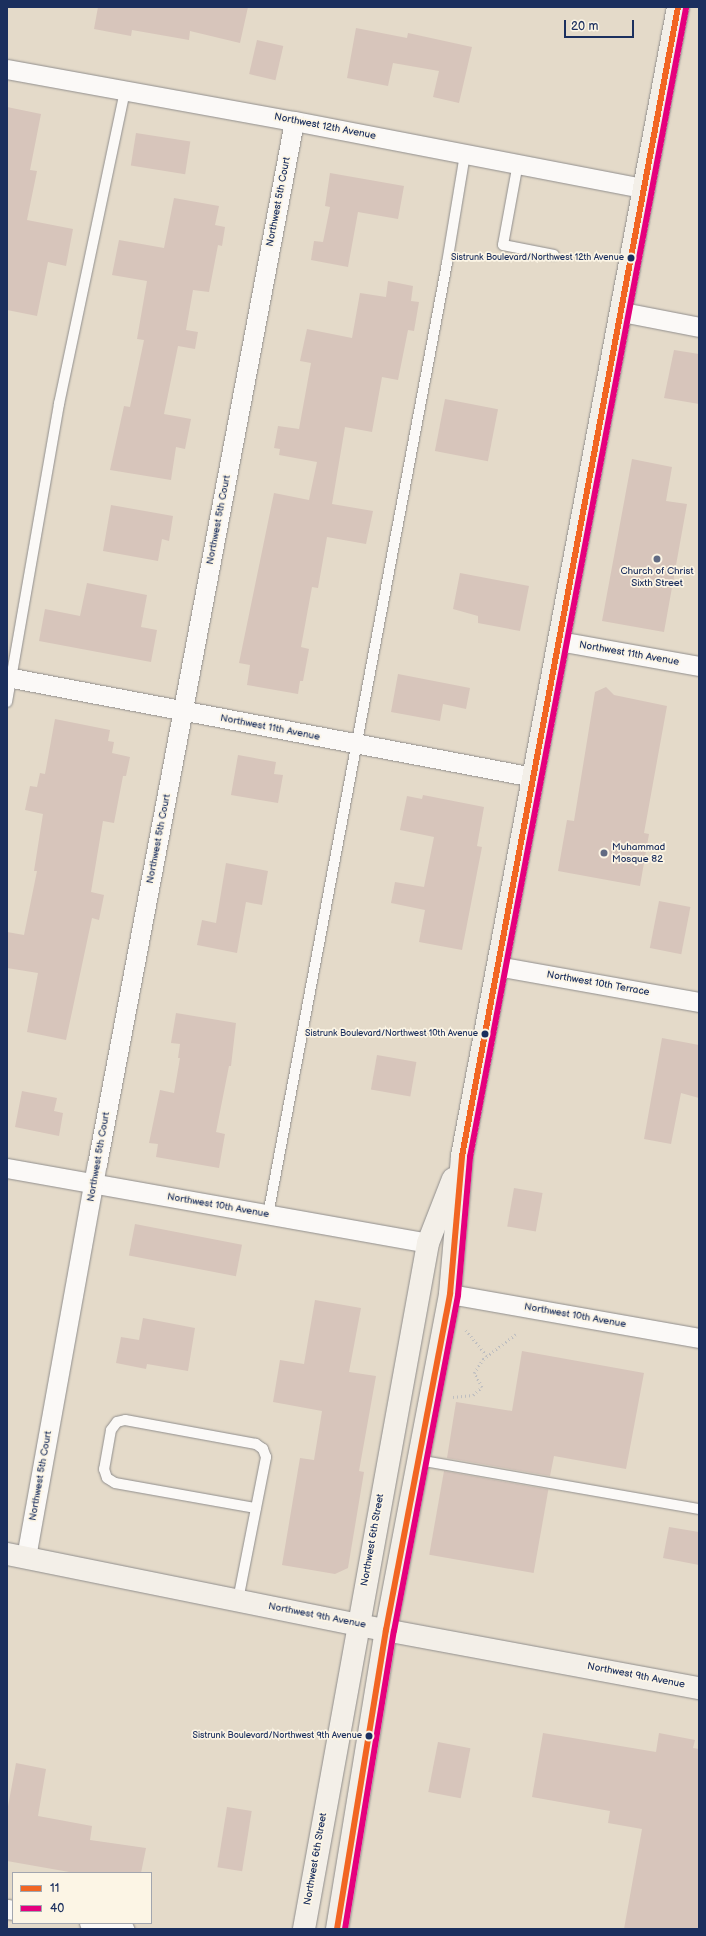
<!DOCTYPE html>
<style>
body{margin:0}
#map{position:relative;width:706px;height:1936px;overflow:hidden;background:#e4dac9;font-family:"Balsamiq Sans",sans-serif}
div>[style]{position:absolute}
.building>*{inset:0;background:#d7c5bb;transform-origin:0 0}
.path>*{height:2.5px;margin-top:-1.25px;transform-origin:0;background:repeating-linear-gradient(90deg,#bebec0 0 1px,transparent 0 4px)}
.roads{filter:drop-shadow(0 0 1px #908e8d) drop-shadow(0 0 1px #908e8d)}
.lane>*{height:10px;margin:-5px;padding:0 5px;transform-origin:5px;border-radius:5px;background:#fbf9f7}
.street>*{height:19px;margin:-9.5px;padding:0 9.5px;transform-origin:9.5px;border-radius:9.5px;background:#fbf9f7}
.secondary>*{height:22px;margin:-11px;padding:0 11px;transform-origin:11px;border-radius:11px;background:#f3efe8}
.bus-1>*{height:6px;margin:-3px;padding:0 3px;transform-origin:3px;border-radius:3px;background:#f26522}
.bus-2>*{height:6px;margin:-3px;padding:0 3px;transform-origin:3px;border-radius:3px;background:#e5007d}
.dots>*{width:11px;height:11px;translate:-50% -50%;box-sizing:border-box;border:2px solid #fcf5e5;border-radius:50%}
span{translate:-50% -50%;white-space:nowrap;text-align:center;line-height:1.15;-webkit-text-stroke:3.5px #fcf5e5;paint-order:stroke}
.bus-label{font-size:9px;color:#1b2f5e}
.right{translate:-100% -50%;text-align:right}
.street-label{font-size:10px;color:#1b2f5e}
.poi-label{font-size:10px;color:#1b2f5e}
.left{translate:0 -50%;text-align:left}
.frame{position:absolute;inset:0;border:8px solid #1b2f5e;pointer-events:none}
.legend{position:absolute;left:12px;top:1872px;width:140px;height:52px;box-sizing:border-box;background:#fcf5e5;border:1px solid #a2a6af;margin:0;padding:5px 7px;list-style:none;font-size:12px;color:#1b2f5e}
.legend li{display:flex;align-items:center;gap:8px;height:20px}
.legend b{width:20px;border:1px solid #a2a6af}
.scale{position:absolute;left:564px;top:20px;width:70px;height:18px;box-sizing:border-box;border:2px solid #1b2f5e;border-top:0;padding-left:5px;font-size:12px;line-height:14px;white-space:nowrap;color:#1b2f5e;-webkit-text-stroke:3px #fcf5e5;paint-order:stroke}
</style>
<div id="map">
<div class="building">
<i style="clip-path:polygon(98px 7px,248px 7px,240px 43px,190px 31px,189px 40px,132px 30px,131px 36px,94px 29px)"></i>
<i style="clip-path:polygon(356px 28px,407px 38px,408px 33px,472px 47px,459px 103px,433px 97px,439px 71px,393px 63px,388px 86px,347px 78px)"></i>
<i style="left:257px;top:40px;width:27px;height:35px;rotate:13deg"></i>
<i style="clip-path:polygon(7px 107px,41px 114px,30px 170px,37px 171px,27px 220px,73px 229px,66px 266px,48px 262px,37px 316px,7px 310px)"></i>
<i style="left:136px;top:133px;width:55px;height:33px;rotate:9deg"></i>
<i style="clip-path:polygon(330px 173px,404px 186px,398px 219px,358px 212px,348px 267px,311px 260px,314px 241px,323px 242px,330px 207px,325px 206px)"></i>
<i style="clip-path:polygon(174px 198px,219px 206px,215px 225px,225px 227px,222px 246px,218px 245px,209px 292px,193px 290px,186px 330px,198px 332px,195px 349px,178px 346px,164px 414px,191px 419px,185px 449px,176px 447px,171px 480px,110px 470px,124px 406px,130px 407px,144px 340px,137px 339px,147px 281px,112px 275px,119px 240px,164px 248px)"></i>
<i style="clip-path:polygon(388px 281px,413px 286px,411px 301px,419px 302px,414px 331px,408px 330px,398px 380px,382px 377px,372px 432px,345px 427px,332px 504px,373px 511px,366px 544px,327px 537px,318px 588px,312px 587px,301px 647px,309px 649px,303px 681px,300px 681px,298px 694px,247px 685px,250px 665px,239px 663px,274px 493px,309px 500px,317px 462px,279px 455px,280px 449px,274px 448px,278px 426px,299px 429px,311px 363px,300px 361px,307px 329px,352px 338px,360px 293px,386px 297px)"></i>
<i style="clip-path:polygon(674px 350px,699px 354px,699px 404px,664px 398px)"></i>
<i style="left:445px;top:399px;width:54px;height:53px;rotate:11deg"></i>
<i style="clip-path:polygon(632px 459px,672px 467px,666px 501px,687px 504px,664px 632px,602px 621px)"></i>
<i style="clip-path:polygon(111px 505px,173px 516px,169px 541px,162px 539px,158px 561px,103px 551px)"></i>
<i style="clip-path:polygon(460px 573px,529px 586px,520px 631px,478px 623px,478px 616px,453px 609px)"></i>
<i style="clip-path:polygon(87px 583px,147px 595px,141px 627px,157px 630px,151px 662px,39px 641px,45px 609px,80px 616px)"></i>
<i style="clip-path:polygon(398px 674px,470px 688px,466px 709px,443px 704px,440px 721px,391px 712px)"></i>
<i style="clip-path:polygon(606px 687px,614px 695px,667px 706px,644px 833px,649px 834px,640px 886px,558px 871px,567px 820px,574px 821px,595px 692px)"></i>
<i style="clip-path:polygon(55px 719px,110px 730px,108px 741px,114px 742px,112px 753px,130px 757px,126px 776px,123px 776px,114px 823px,103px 821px,91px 892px,104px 895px,99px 920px,92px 918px,66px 1040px,27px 1032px,38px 973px,7px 968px,7px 932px,24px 935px,37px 871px,34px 871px,43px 814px,25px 810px,30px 786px,37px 787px,40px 773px,45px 774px)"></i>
<i style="clip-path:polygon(238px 755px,276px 762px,274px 774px,283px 775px,278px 803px,231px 795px)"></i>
<i style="clip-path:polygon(423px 795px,484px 807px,477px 846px,482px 847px,462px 950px,419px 942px,425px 910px,391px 903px,395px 882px,424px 887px,434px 837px,400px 830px,407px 796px,422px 799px)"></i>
<i style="clip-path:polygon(226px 863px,268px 871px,262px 905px,246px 902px,237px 953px,197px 945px,202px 920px,216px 923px)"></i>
<i style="left:659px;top:901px;width:32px;height:48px;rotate:11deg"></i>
<i style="clip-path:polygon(176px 1013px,236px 1023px,231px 1066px,229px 1066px,216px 1132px,225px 1134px,219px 1168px,156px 1157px,158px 1144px,149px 1143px,160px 1090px,174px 1093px,180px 1058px,178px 1058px,180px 1044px,171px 1043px)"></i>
<i style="clip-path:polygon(662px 1038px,699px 1045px,699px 1098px,681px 1093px,671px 1144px,644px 1139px)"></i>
<i style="left:377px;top:1055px;width:40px;height:35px;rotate:10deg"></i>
<i style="clip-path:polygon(22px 1091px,57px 1098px,54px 1111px,63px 1113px,59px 1136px,15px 1127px)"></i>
<i style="left:514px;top:1188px;width:29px;height:39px;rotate:10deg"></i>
<i style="left:135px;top:1224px;width:109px;height:32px;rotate:11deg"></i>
<i style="clip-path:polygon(315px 1300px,361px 1308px,349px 1372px,376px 1376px,359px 1471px,364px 1472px,348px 1568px,335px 1574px,282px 1565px,300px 1458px,314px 1460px,322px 1411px,273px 1402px,280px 1360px,304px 1364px)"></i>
<i style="clip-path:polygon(143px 1318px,195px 1328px,188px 1371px,147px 1364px,146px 1369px,116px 1363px,121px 1337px,139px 1340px)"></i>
<i style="clip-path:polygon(522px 1351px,644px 1373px,626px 1469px,554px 1456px,550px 1476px,447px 1458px,456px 1402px,512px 1411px)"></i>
<i style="left:444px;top:1471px;width:106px;height:85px;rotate:10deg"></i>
<i style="clip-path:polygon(669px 1527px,699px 1532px,699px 1565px,663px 1558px)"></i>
<i style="clip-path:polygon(543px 1733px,656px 1752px,659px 1733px,695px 1740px,693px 1748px,699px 1749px,699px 1929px,624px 1929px,642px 1829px,608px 1823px,610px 1811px,532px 1797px)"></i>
<i style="left:438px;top:1742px;width:33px;height:51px;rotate:11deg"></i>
<i style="clip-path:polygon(16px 1763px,46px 1769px,38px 1816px,92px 1826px,90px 1840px,146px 1848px,141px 1873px,75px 1873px,7px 1861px,7px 1812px)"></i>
<i style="left:227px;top:1807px;width:25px;height:61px;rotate:9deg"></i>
</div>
<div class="path">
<i style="left:466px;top:1330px;width:33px;rotate:51deg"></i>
<i style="left:453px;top:1397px;width:20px;rotate:-6deg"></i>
<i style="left:473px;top:1395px;width:12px;rotate:-42deg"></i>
<i style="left:482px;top:1387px;width:16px;rotate:-120deg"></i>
<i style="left:474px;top:1373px;width:17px;rotate:-57deg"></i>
<i style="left:483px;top:1359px;width:41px;rotate:-37.1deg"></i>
</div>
<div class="roads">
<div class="lane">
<i style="left:518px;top:163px;width:83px;rotate:100.4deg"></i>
<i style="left:503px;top:245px;width:52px;rotate:11.1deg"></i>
<i style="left:7px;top:702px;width:303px;rotate:-80.1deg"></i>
<i style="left:59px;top:404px;width:321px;rotate:-78.1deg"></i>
<i style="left:268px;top:1215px;width:969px;rotate:-79.35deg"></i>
<i style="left:447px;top:263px;width:110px;rotate:-80.6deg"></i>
<i style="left:418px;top:1460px;width:285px;rotate:9.9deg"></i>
<i style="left:238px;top:1600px;width:146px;rotate:-78.9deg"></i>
<i style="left:266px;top:1457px;width:9px;rotate:-111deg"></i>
<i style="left:263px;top:1449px;width:9px;rotate:-144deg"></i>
<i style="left:256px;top:1444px;width:133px;rotate:-169.6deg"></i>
<i style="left:125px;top:1420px;width:8px;rotate:166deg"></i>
<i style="left:117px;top:1422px;width:10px;rotate:127deg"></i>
<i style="left:111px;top:1430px;width:40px;rotate:100deg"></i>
<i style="left:104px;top:1469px;width:9px;rotate:72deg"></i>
<i style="left:107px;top:1478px;width:9px;rotate:32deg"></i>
<i style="left:115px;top:1483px;width:143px;rotate:10.1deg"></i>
</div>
<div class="street">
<i style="left:7px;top:69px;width:292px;rotate:10.3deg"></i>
<i style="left:294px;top:121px;width:355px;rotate:10.9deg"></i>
<i style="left:622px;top:312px;width:78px;rotate:11deg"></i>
<i style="left:559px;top:641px;width:142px;rotate:10.1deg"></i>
<i style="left:7px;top:677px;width:535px;rotate:10.76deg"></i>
<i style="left:497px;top:966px;width:205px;rotate:10.1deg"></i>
<i style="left:7px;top:1168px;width:428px;rotate:10.1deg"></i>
<i style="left:450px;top:1294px;width:253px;rotate:10deg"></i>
<i style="left:26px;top:1557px;width:399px;rotate:-79.8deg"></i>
<i style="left:97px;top:1164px;width:1061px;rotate:-79.3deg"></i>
<i style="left:7px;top:1909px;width:6px;rotate:9deg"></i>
<i style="left:89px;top:1923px;width:36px;rotate:10deg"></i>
</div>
<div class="secondary">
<i style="left:7px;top:1554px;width:358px;rotate:11.4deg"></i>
<i style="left:358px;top:1625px;width:347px;rotate:10.5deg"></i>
<i style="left:304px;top:1929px;width:697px;rotate:-79.75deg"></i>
<i style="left:428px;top:1243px;width:69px;rotate:-68.7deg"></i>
<i style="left:337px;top:1929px;width:303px;rotate:-80.7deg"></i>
<i style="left:386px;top:1630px;width:342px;rotate:-79.2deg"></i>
<i style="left:450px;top:1294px;width:139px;rotate:-85deg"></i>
<i style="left:462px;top:1156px;width:1169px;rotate:-79.35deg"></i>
</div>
</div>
<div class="bus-1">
<i style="left:337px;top:1929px;width:303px;rotate:-80.7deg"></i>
<i style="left:386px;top:1630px;width:342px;rotate:-79.2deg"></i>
<i style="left:450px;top:1294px;width:139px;rotate:-85deg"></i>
<i style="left:462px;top:1156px;width:1169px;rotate:-79.35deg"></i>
</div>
<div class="bus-2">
<i style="left:345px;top:1929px;width:302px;rotate:-80.7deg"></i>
<i style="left:394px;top:1631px;width:342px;rotate:-79.2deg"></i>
<i style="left:458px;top:1295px;width:139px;rotate:-85deg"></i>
<i style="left:470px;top:1157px;width:1169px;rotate:-79.35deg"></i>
</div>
<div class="dots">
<i style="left:631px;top:258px;background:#1b2f5e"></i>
<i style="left:657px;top:559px;background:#616b83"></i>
<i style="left:604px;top:853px;background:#616b83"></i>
<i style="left:485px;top:1034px;background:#1b2f5e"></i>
<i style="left:369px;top:1736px;background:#1b2f5e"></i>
</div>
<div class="bus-label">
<span class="right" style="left:624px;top:258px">Sistrunk Boulevard/Northwest 12th Avenue</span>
<span class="right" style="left:478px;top:1034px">Sistrunk Boulevard/Northwest 10th Avenue</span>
<span class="right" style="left:362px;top:1736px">Sistrunk Boulevard/Northwest 9th Avenue</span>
</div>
<div class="street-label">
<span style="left:325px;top:127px;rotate:11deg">Northwest 12th Avenue</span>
<span style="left:279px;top:202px;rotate:-79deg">Northwest 5th Court</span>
<span style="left:219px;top:520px;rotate:-79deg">Northwest 5th Court</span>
<span style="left:629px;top:654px;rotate:10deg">Northwest 11th Avenue</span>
<span style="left:270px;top:728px;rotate:11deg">Northwest 11th Avenue</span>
<span style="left:159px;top:839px;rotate:-79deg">Northwest 5th Court</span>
<span style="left:598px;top:984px;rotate:10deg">Northwest 10th Terrace</span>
<span style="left:99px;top:1157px;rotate:-80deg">Northwest 5th Court</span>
<span style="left:218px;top:1206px;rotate:10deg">Northwest 10th Avenue</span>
<span style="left:575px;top:1316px;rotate:10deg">Northwest 10th Avenue</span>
<span style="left:41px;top:1476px;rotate:-80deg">Northwest 5th Court</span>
<span style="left:373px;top:1540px;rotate:-80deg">Northwest 6th Street</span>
<span style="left:317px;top:1616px;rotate:11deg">Northwest 9th Avenue</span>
<span style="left:636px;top:1676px;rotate:11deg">Northwest 9th Avenue</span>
<span style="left:316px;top:1859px;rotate:-80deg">Northwest 6th Street</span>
</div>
<div class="poi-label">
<span style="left:657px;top:577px">Church of Christ<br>Sixth Street</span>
<span class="left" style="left:612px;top:853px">Muhammad<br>Mosque 82</span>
</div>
<div class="frame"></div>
<ul class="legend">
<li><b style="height:5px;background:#f26522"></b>11</li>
<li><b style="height:5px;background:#e5007d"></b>40</li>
</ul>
<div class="scale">20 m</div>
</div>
